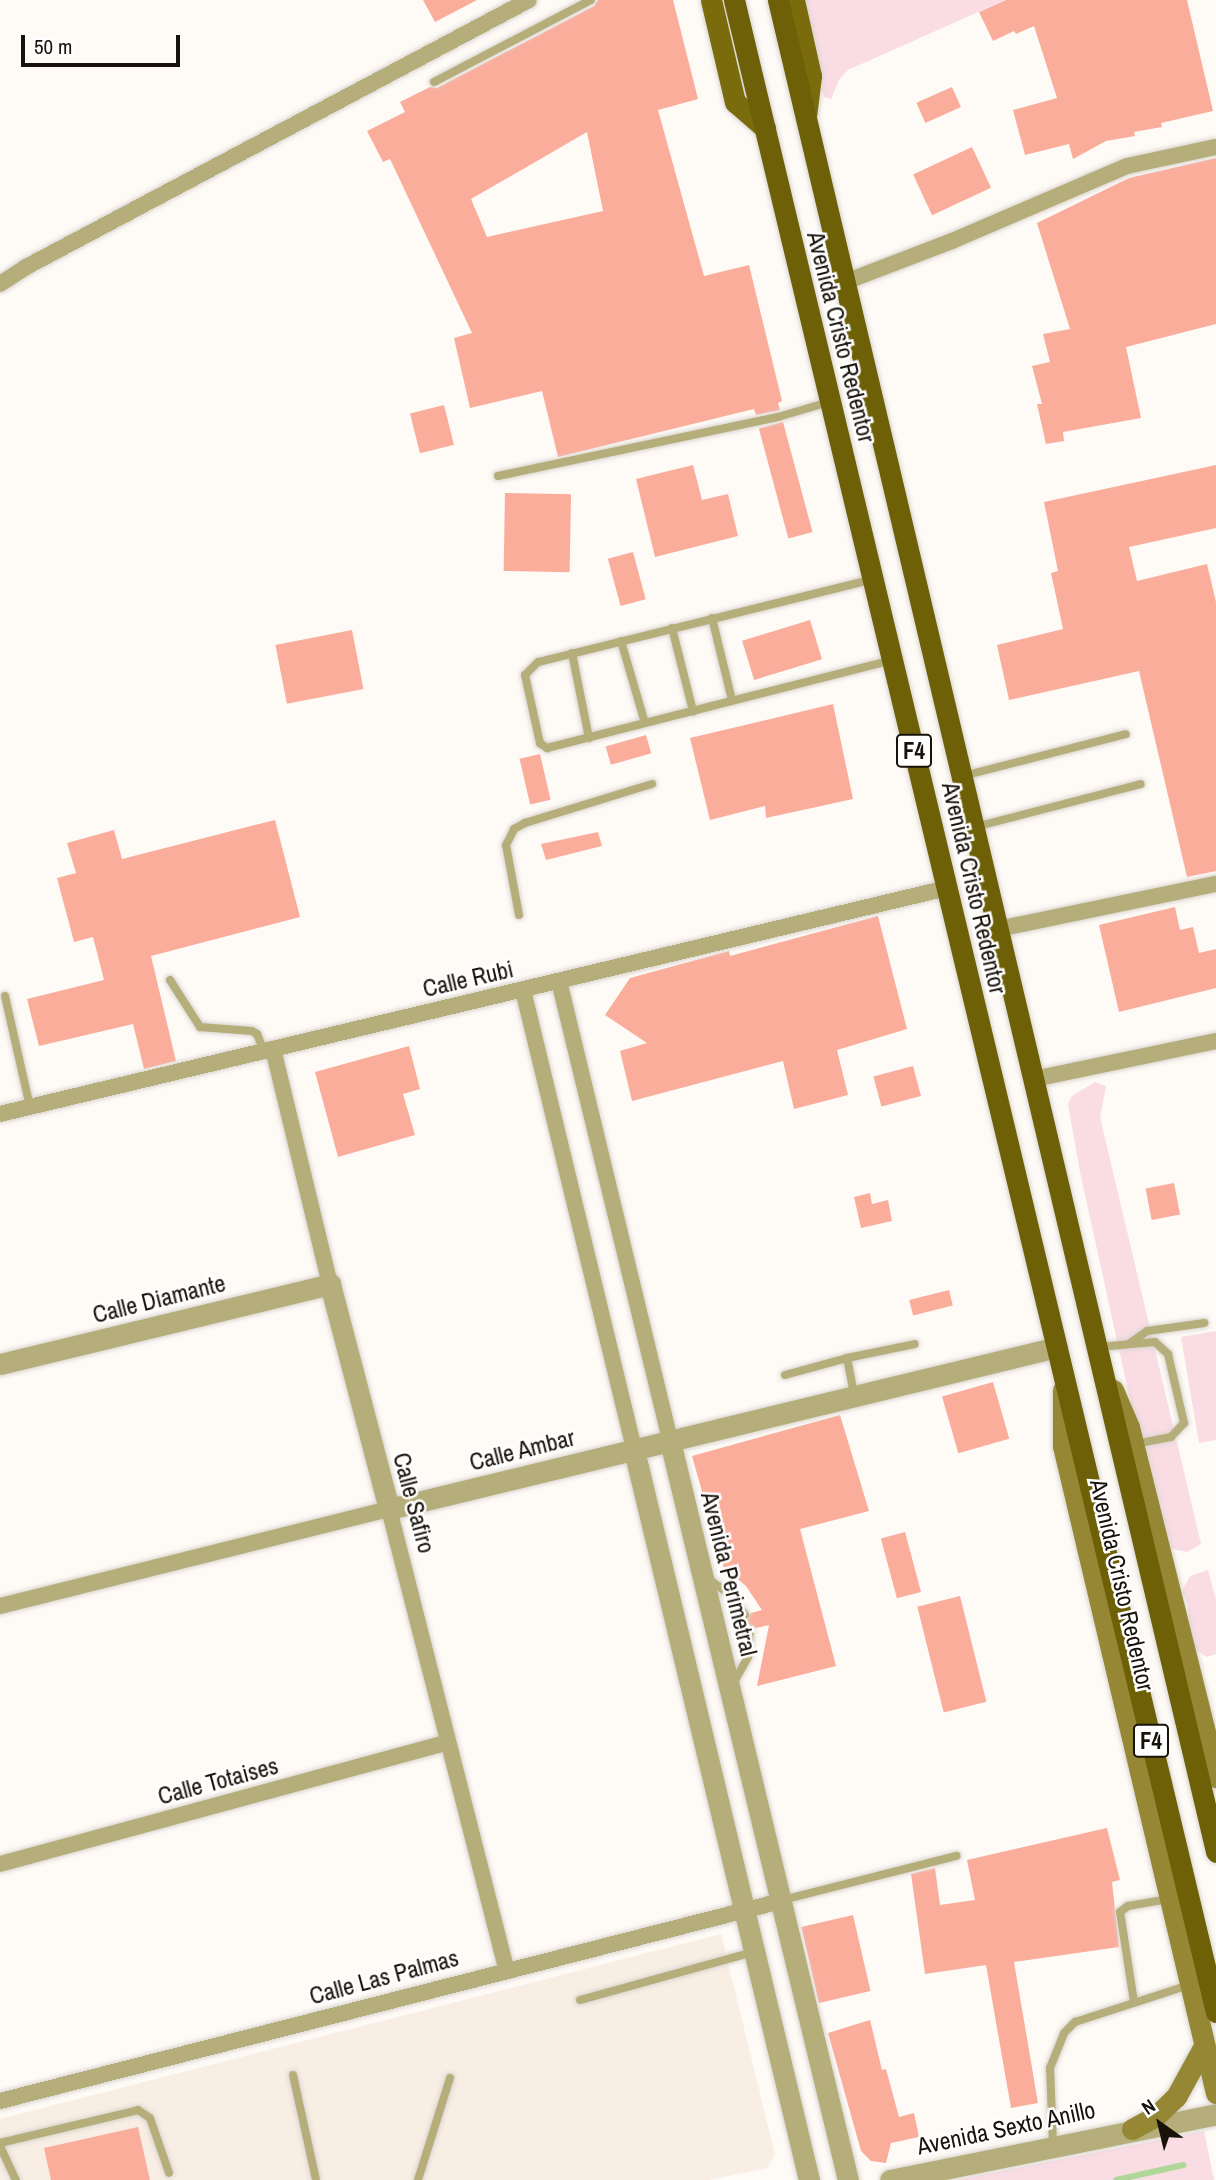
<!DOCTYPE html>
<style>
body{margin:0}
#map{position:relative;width:1216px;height:2180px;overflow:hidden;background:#fefaf6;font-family:"Archivo Narrow",sans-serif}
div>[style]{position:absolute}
.built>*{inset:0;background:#f8eee4}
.green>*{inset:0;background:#fadce4}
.stream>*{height:6px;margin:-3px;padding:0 3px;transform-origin:3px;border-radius:3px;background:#afd797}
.building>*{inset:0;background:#fbad9c;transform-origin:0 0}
.roads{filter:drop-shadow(0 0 2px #d9d5d0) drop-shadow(0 0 2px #d9d5d0)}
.service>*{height:8px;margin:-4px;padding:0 4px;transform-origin:4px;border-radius:4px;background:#b6ae7a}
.minor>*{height:16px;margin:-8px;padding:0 8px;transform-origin:8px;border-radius:8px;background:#b6ae7a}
.tertiary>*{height:21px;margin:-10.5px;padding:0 10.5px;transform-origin:10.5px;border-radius:10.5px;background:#b6ae7a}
.secondary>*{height:21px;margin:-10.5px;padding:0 10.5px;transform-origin:10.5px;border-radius:10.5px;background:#958733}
.primary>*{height:21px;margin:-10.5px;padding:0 10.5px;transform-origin:10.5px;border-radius:10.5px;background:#7a6c0d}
.trunk>*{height:21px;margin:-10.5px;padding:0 10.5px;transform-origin:10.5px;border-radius:10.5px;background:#6e6006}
span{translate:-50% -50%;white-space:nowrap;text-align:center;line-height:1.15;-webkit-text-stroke:5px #fff;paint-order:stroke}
.shield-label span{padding:2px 5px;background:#fff;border:2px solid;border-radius:5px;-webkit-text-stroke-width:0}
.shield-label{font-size:23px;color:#19120b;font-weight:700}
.street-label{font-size:24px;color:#19120b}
.north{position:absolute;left:1125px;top:2089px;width:70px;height:70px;-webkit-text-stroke:5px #fff;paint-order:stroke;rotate:326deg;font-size:19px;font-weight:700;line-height:28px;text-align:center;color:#19120b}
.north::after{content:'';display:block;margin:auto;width:24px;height:32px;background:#19120b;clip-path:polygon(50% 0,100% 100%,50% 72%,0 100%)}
.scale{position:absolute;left:21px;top:35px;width:159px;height:32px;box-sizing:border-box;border:4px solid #19120b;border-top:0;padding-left:9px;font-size:21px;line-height:24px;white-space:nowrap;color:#19120b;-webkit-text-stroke:5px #fff;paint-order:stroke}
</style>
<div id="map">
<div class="built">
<i style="clip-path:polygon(721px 1934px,775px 2155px,767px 2168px,709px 2180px,0 2180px,0 2119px)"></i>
</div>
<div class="green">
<i style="clip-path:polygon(800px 0,1005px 0,848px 70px,840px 78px,831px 99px,824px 97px,814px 67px)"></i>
<i style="clip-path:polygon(1095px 1082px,1106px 1086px,1100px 1117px,1201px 1544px,1187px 1552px,1173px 1549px,1165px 1540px,1142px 1454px,1080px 1172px,1068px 1104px,1072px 1096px)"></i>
<i style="clip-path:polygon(1216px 1331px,1216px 1440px,1199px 1443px,1181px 1337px)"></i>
<i style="clip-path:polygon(1208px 1570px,1216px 1600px,1216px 1654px,1207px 1657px,1196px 1650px,1189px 1640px,1188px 1604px,1182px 1591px,1190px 1576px)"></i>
<i style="clip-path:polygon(1204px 2131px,1214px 2180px,956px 2180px)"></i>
</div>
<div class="stream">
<i style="left:1116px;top:2180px;width:69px;rotate:-12.6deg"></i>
</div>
<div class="building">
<i style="clip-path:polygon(423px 0,477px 0,435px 22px)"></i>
<i style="clip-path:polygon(evenodd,598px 0,673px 0,698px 99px,658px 110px,704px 276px,749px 265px,782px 401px,778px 403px,780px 410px,776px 411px,756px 415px,754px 409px,558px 457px,542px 391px,470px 408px,454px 338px,472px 333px,390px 159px,383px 162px,367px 131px,405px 112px,400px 102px,430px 87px,437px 88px,594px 6px,598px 0,587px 132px,603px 211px,487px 237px,471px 199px,587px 132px)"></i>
<i style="clip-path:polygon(1006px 0,1187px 0,1213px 111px,1161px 123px,1162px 127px,1134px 132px,1135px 136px,1106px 141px,1073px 159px,1069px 144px,1025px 155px,1013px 110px,1057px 98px,1034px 26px,1016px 34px,1014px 31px,993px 41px,979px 12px)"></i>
<i style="left:952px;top:87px;width:22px;height:39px;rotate:66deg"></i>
<i style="left:972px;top:147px;width:45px;height:65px;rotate:65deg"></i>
<i style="clip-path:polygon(1216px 158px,1216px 324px,1126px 347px,1141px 418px,1063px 432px,1064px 441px,1046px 444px,1037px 404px,1042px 404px,1032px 366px,1050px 362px,1043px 334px,1070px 329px,1037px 223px,1129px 178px)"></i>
<i style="left:444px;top:405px;width:41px;height:35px;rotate:76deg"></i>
<i style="left:783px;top:422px;width:114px;height:25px;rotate:75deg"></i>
<i style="clip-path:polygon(693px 465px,702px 500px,728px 494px,738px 536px,655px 557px,636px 479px)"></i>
<i style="clip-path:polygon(1216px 465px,1216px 528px,1129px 547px,1137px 581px,1207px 564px,1216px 602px,1216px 871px,1187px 877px,1139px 671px,1009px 700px,997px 645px,1063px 629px,1051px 573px,1058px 571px,1044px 502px)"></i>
<i style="left:505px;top:493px;width:66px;height:78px;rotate:1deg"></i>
<i style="left:633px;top:552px;width:49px;height:26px;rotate:75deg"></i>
<i style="left:810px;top:620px;width:41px;height:71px;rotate:73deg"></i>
<i style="left:352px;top:630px;width:60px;height:78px;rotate:79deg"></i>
<i style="clip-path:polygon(833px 704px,853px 799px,766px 818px,765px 806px,710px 820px,690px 738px)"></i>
<i style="left:646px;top:735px;width:19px;height:42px;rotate:74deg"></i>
<i style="left:540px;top:754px;width:47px;height:21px;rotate:77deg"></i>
<i style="clip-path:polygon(275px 820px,300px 917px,151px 956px,176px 1061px,144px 1069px,133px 1024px,39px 1046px,27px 999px,104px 980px,93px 937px,74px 942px,57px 878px,76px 873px,67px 843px,114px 830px,122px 859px)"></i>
<i style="clip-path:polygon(598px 832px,602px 846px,546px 860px,541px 844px)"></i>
<i style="clip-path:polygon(1175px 907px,1180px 930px,1193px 927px,1199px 953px,1216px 949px,1216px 988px,1119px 1012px,1099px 925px)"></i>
<i style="clip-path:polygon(878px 916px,907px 1029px,837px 1050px,848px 1095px,794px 1109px,783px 1061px,632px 1101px,620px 1051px,647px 1043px,605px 1015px,630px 978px,729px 951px,730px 956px)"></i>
<i style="clip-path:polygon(409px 1046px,420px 1089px,403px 1094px,415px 1135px,338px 1157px,315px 1072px)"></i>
<i style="left:913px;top:1066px;width:31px;height:41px;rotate:75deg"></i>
<i style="left:1174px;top:1183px;width:32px;height:29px;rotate:79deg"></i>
<i style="clip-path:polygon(870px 1193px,872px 1204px,888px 1200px,892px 1221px,861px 1228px,854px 1197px)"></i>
<i style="left:949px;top:1290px;width:16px;height:41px;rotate:76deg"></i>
<i style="left:993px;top:1382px;width:59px;height:53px;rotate:74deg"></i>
<i style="clip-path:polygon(840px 1415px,869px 1511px,800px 1529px,836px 1666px,757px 1686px,769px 1625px,756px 1628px,748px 1624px,739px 1633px,734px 1618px,746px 1621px,751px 1613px,762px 1610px,746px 1586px,723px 1566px,692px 1456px)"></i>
<i style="left:905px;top:1532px;width:62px;height:25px;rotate:75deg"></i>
<i style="left:960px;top:1596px;width:109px;height:44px;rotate:76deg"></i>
<i style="clip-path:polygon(1107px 1828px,1120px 1880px,1112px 1882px,1119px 1947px,1014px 1962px,1038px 2103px,1011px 2108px,986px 1965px,925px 1974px,911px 1874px,935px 1868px,940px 1905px,975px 1900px,967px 1860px)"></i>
<i style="left:853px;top:1915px;width:78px;height:53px;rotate:77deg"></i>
<i style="clip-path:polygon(870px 2020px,882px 2070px,886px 2069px,899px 2117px,914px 2113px,919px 2137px,891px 2143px,886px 2163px,871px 2161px,861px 2151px,828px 2033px)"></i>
<i style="clip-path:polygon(138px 2127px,150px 2180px,51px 2180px,44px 2148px)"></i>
</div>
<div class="roads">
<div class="service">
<i style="left:434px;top:82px;width:177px;rotate:-27.6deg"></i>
<i style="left:498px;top:476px;width:286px;rotate:-11.9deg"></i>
<i style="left:778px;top:417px;width:53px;rotate:-16.4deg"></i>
<i style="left:870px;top:580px;width:342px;rotate:166.1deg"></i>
<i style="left:538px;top:662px;width:18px;rotate:135deg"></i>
<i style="left:525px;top:675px;width:70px;rotate:77.6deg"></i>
<i style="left:540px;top:743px;width:9px;rotate:36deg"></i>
<i style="left:547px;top:748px;width:356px;rotate:-14.3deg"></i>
<i style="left:712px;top:618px;width:84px;rotate:76.3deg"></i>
<i style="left:672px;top:628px;width:86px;rotate:75.8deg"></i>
<i style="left:621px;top:641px;width:85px;rotate:73.7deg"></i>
<i style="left:572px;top:653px;width:87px;rotate:78.7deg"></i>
<i style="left:963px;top:776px;width:168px;rotate:-14.4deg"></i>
<i style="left:975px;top:827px;width:171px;rotate:-14.5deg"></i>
<i style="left:519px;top:915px;width:71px;rotate:-100.5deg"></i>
<i style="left:506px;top:845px;width:18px;rotate:-63deg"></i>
<i style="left:514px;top:829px;width:13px;rotate:-29deg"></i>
<i style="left:525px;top:823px;width:133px;rotate:-17.1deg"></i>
<i style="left:170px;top:980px;width:56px;rotate:57.4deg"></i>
<i style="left:200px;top:1027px;width:52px;rotate:4.4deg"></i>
<i style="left:252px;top:1031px;width:6px;rotate:31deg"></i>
<i style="left:257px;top:1034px;width:18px;rotate:68deg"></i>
<i style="left:5px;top:996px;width:114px;rotate:77.3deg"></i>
<i style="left:1130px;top:1343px;width:21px;rotate:-35deg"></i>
<i style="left:1147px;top:1331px;width:58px;rotate:-8deg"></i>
<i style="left:1098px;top:1347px;width:57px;rotate:-5deg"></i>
<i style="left:1155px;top:1342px;width:18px;rotate:43deg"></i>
<i style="left:1168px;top:1354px;width:71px;rotate:76.9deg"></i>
<i style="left:1184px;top:1423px;width:19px;rotate:133deg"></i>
<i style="left:1171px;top:1437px;width:36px;rotate:169deg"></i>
<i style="left:847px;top:1358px;width:69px;rotate:-11.6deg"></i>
<i style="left:785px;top:1375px;width:64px;rotate:-15.3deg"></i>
<i style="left:847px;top:1358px;width:36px;rotate:79deg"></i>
<i style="left:707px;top:1578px;width:29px;rotate:36deg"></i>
<i style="left:730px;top:1595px;width:25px;rotate:53deg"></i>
<i style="left:733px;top:1684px;width:31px;rotate:-61deg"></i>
<i style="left:748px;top:1657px;width:27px;rotate:-86deg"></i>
<i style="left:783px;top:1900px;width:179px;rotate:-14.3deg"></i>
<i style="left:580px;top:2000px;width:180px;rotate:-15.5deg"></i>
<i style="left:1134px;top:2002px;width:91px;rotate:-98.8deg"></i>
<i style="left:1120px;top:1912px;width:10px;rotate:-37deg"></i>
<i style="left:1128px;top:1906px;width:42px;rotate:-9.7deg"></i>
<i style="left:293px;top:2075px;width:107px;rotate:77.6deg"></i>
<i style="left:0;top:2143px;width:142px;rotate:-13.4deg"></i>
<i style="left:138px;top:2110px;width:14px;rotate:34deg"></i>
<i style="left:150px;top:2118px;width:58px;rotate:70.9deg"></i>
<i style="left:1053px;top:2145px;width:77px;rotate:-92.2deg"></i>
<i style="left:1050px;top:2068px;width:38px;rotate:-68deg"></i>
<i style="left:1064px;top:2033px;width:16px;rotate:-45deg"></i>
<i style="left:1075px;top:2022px;width:120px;rotate:-18deg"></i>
<i style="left:0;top:2146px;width:38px;rotate:65deg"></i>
<i style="left:418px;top:2180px;width:107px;rotate:-72.6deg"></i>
</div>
<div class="minor">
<i style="left:845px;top:282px;width:115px;rotate:-21deg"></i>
<i style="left:952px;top:241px;width:190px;rotate:-23.2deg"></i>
<i style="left:1127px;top:166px;width:91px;rotate:-12.1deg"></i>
<i style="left:0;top:284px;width:31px;rotate:-33deg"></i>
<i style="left:26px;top:267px;width:569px;rotate:-27.96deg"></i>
<i style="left:998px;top:929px;width:223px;rotate:-11.7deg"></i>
<i style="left:559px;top:981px;width:473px;rotate:76.4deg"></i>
<i style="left:523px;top:990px;width:473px;rotate:76.4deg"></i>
<i style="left:273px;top:1049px;width:242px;rotate:76.4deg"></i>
<i style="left:1034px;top:1079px;width:186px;rotate:-11.8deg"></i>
<i style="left:0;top:1114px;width:974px;rotate:-13.42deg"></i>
<i style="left:0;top:1606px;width:401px;rotate:-14deg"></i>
<i style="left:389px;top:1509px;width:475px;rotate:75.7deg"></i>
<i style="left:0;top:1864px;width:464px;rotate:-15.2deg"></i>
<i style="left:0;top:2101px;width:806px;rotate:-14.36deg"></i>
</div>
<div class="tertiary">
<i style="left:0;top:1364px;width:340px;rotate:-13.6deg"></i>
<i style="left:330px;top:1284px;width:233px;rotate:75.3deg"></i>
<i style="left:389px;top:1509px;width:687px;rotate:-13.63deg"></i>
<i style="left:670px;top:1441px;width:760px;rotate:76.46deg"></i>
<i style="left:634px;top:1450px;width:751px;rotate:76.52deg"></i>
<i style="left:890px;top:2180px;width:333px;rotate:-11.4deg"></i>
</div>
<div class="secondary">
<i style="left:1063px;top:1390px;width:56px;rotate:90deg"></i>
<i style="left:1063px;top:1446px;width:665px;rotate:76.7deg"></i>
<i style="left:1113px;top:1390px;width:40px;rotate:66.6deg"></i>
<i style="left:1129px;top:1427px;width:361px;rotate:76deg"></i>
<i style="left:1132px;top:2129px;width:27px;rotate:-28deg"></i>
<i style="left:1156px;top:2116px;width:28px;rotate:-44deg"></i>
<i style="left:1176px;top:2097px;width:58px;rotate:-61.2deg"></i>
</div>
<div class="primary">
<i style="left:711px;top:0;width:105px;rotate:76.8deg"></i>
<i style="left:735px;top:102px;width:40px;rotate:41deg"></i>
<i style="left:794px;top:0;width:78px;rotate:77.4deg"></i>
<i style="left:811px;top:76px;width:38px;rotate:97deg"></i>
</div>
<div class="trunk">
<i style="left:734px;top:0;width:2069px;rotate:76.53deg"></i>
<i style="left:778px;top:0;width:1903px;rotate:76.69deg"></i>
</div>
</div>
<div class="shield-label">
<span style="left:914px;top:751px">F4</span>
<span style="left:1151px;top:1741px">F4</span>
</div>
<div class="street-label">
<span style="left:841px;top:337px;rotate:76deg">Avenida Cristo Redentor</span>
<span style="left:974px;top:888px;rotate:77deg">Avenida Cristo Redentor</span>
<span style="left:468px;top:979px;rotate:-13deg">Calle Rubi</span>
<span style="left:159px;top:1299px;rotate:-14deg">Calle Diamante</span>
<span style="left:522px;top:1450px;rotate:-14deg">Calle Ambar</span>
<span style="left:414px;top:1503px;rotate:75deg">Calle Safiro</span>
<span style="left:729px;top:1574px;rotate:76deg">Avenida Perimetral</span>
<span style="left:1122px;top:1585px;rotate:77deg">Avenida Cristo Redentor</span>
<span style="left:218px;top:1781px;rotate:-15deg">Calle Totaises</span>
<span style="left:384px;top:1977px;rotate:-15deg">Calle Las Palmas</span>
<span style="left:1006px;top:2128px;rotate:-12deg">Avenida Sexto Anillo</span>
</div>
<div class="north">N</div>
<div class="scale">50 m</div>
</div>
